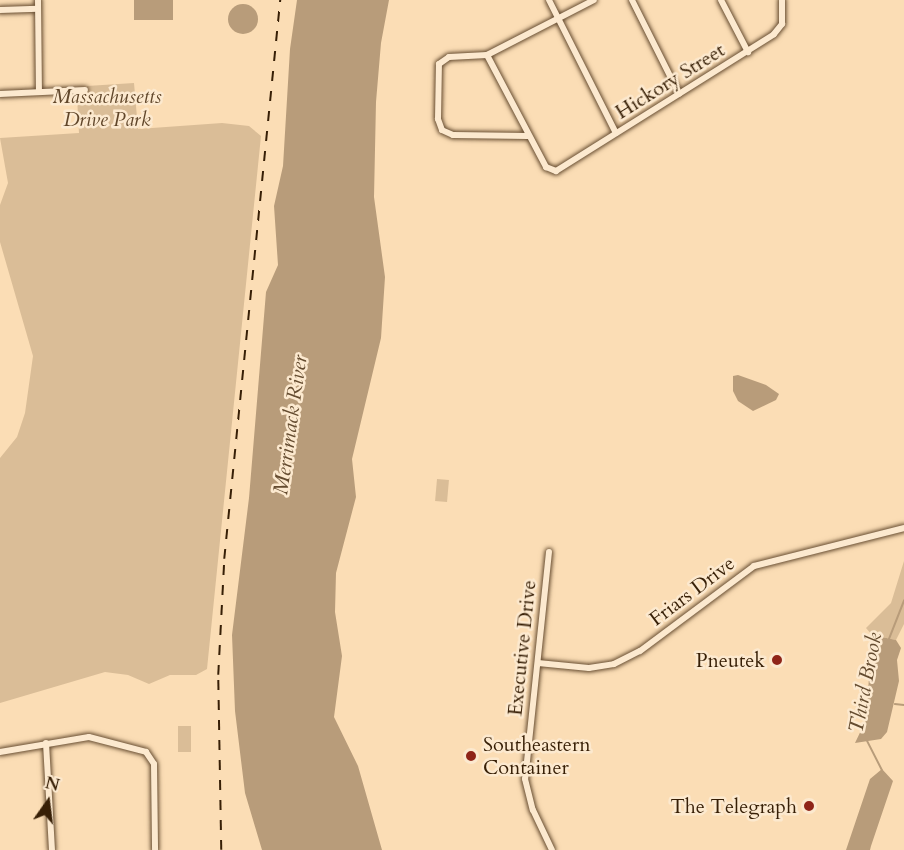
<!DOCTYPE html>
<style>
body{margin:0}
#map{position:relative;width:904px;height:850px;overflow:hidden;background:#fbddb5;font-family:Cardo,serif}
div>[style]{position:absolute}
.green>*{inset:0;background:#dabd97;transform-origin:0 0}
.water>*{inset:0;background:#b89c7a;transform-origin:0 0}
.round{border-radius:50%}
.stream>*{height:1.5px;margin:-0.75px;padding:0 0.75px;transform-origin:0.75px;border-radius:0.75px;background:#b89c7a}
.roads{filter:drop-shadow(0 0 2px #684e32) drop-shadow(0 0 2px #684e32)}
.minor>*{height:6px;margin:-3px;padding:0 3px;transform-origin:3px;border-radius:3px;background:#fce9cf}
.rail>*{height:1.5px;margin-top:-0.75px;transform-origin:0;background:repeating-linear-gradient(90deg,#371f06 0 10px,transparent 0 20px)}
.dots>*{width:16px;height:16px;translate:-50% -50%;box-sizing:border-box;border:3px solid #fce9cf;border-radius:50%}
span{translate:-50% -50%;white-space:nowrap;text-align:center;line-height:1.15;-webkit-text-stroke:5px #fce9cf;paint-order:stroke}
.street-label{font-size:20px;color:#371f06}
.park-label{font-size:20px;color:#60462a;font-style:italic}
.poi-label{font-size:20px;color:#371f06}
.right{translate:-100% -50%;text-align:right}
.left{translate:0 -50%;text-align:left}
.water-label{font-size:21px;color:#644b2f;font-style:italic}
.north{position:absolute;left:18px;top:772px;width:60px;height:60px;-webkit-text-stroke:4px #fce9cf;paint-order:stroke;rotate:14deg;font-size:16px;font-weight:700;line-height:24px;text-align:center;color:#371f06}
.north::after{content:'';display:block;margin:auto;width:21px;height:27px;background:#371f06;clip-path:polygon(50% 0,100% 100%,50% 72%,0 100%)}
</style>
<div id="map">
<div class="green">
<i style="clip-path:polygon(134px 83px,138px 129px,222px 123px,249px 126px,261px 136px,207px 669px,196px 675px,170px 675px,149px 684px,128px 675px,105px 672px,0 703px,0 458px,17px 437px,25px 413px,33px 356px,0 242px,0 205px,8px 183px,0 138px,79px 133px,77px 97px,87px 96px,87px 86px)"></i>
<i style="left:437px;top:479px;width:12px;height:22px;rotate:5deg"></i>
<i style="clip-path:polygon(904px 561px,904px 624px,896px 640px,872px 635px,866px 628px,891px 603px)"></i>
<i style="left:178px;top:726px;width:13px;height:26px"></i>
</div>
<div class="water">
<i style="left:134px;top:0;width:39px;height:20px"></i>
<i style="clip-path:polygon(297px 0,389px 0,381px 43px,376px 102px,374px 197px,385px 277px,381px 338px,352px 459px,356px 497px,336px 573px,335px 612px,342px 656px,334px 717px,358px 766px,382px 850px,262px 850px,245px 793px,235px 711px,232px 635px,249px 498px,266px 292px,278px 265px,274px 206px,283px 166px,290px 49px)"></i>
<i class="round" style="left:228px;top:4px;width:30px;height:30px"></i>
<i style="clip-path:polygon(738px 375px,766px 385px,779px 394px,776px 400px,753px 411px,738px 401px,733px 391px,733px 376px)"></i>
<i style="clip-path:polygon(872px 635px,896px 640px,901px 648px,897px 660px,899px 681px,887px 732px,881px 739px,855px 743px,866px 720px)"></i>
<i style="clip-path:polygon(882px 769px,893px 781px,871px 846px,870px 850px,846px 850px,870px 779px)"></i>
</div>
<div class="stream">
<i style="left:889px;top:639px;width:41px;rotate:-68.5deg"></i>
<i style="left:895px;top:704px;width:9px;rotate:6deg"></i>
<i style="left:867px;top:740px;width:33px;rotate:63deg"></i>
</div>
<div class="roads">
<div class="minor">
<i style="left:38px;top:0;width:92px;rotate:89.4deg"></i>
<i style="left:549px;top:0;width:149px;rotate:63.3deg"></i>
<i style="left:632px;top:0;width:105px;rotate:63.4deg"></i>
<i style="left:721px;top:0;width:59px;rotate:62.6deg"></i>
<i style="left:0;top:10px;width:38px;rotate:-2deg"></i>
<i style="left:487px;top:55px;width:127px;rotate:62.2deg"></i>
<i style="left:546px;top:167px;width:11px;rotate:22deg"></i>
<i style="left:556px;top:171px;width:257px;rotate:-32.1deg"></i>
<i style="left:774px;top:34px;width:13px;rotate:-51deg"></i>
<i style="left:782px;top:24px;width:24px;rotate:-90deg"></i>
<i style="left:0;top:94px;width:85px;rotate:-2.7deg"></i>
<i style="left:528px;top:136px;width:75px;rotate:-179.2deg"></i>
<i style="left:453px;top:135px;width:12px;rotate:-156deg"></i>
<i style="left:442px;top:130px;width:12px;rotate:-110deg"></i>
<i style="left:438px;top:119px;width:55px;rotate:-89deg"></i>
<i style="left:439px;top:64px;width:12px;rotate:-35deg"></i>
<i style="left:449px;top:57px;width:38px;rotate:-3deg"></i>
<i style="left:487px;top:55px;width:120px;rotate:-27.2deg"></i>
<i style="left:549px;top:552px;width:228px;rotate:96deg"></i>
<i style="left:525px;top:779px;width:32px;rotate:76deg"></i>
<i style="left:533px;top:810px;width:44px;rotate:64.6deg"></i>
<i style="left:538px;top:663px;width:51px;rotate:5.6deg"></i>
<i style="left:589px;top:668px;width:25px;rotate:-9deg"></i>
<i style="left:614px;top:664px;width:29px;rotate:-27deg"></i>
<i style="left:640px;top:651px;width:142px;rotate:-36.7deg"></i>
<i style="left:754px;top:566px;width:155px;rotate:-14.2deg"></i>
<i style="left:46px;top:743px;width:107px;rotate:86.8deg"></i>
<i style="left:0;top:752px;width:90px;rotate:-9.6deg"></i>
<i style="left:89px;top:737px;width:59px;rotate:14.7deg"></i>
<i style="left:146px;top:752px;width:14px;rotate:56deg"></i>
<i style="left:154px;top:764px;width:86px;rotate:89.3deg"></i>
</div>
</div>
<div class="rail">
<i style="left:221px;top:850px;width:175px;rotate:-91deg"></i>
<i style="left:218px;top:675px;width:116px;rotate:-87deg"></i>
<i style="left:224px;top:559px;width:562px;rotate:-84.28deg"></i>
</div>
<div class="dots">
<i style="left:777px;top:660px;background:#8f2418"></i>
<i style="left:471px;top:756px;background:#8f2418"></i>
<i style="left:809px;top:806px;background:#8f2418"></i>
</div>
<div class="street-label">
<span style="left:670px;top:81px;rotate:-32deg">Hickory Street</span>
<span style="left:692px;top:591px;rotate:-37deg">Friars Drive</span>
<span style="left:522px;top:648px;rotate:-84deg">Executive Drive</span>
</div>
<div class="park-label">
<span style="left:107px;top:108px">Massachusetts<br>Drive Park</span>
</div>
<div class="poi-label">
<span class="right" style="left:765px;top:660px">Pneutek</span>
<span class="left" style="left:483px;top:756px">Southeastern<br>Container</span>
<span class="right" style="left:797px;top:806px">The Telegraph</span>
</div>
<div class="water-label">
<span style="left:291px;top:425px;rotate:-82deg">Merrimack River</span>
<span style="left:866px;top:683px;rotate:-79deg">Third Brook</span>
</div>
<div class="north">N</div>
</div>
